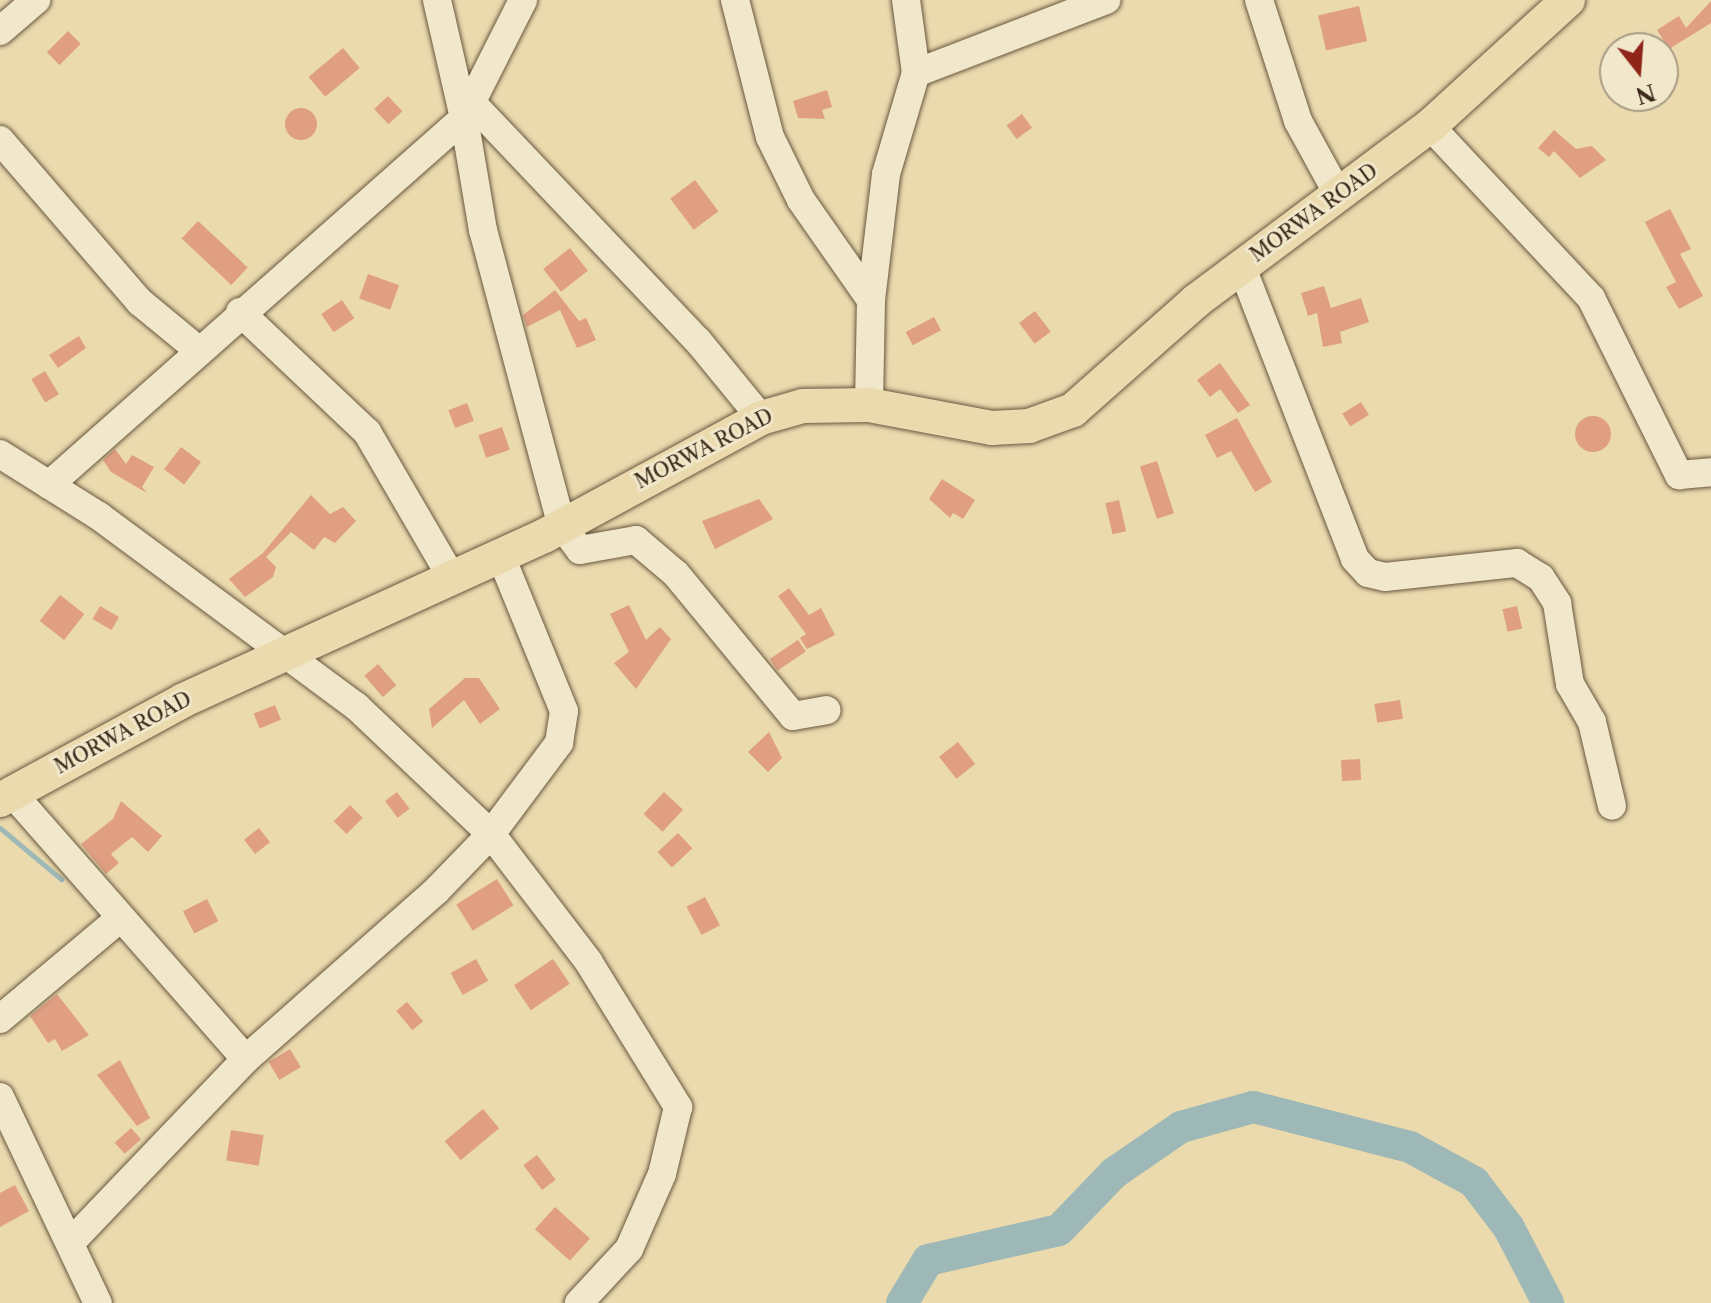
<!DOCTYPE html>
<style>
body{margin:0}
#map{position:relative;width:1711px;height:1303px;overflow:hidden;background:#eadaad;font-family:"Libre Caslon Text",serif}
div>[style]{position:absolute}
.stream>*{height:5px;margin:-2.5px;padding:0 2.5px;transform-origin:2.5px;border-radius:2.5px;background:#9db8b6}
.river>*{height:32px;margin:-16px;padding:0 16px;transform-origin:16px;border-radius:16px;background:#9db8b6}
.building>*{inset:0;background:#e09f82;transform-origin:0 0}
.round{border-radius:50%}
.roads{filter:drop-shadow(0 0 2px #695740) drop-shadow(0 0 2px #695740)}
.minor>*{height:28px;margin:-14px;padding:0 14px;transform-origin:14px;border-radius:14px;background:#f1e7ca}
.major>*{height:34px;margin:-17px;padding:0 17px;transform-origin:17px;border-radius:17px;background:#eadaad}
span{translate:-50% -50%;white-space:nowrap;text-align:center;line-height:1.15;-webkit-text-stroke:6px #f1e7ca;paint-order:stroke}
.street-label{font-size:20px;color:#3e2b1c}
.north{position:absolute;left:1599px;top:32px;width:80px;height:80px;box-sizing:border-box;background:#f1e7ca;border:2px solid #a99c84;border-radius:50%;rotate:163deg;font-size:22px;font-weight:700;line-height:32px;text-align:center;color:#3e2b1c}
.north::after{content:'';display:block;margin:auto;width:28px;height:36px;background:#8f2418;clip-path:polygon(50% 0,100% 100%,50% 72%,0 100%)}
</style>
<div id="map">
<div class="stream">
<i style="left:0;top:828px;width:80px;rotate:39.9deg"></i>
</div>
<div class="river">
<i style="left:902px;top:1303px;width:50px;rotate:-58.8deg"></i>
<i style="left:928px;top:1260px;width:134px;rotate:-12.9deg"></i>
<i style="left:1059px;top:1230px;width:79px;rotate:-46deg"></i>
<i style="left:1114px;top:1173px;width:81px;rotate:-34.5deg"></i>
<i style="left:1181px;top:1127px;width:75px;rotate:-15.5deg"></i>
<i style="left:1253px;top:1107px;width:162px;rotate:14.3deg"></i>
<i style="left:1410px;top:1147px;width:73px;rotate:28.7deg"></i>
<i style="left:1474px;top:1182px;width:58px;rotate:52.7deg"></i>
<i style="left:1509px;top:1228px;width:85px;rotate:62.5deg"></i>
</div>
<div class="building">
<i style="clip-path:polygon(1711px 1px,1711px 23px,1669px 49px,1657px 30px,1679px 16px,1686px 28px)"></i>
<i style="left:1359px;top:6px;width:36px;height:42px;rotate:77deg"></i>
<i style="left:68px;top:31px;width:18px;height:30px;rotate:45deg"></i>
<i style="left:343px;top:48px;width:26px;height:45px;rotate:50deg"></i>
<i style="clip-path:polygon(827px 90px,832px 107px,822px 110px,825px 119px,798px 118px,793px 101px)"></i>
<i style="left:388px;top:96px;width:21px;height:19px;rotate:47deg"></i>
<i class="round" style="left:285px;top:108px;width:32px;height:32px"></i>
<i style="left:1022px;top:114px;width:17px;height:19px;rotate:54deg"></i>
<i style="clip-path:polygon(1554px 130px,1576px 149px,1592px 146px,1606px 160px,1580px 178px,1554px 151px,1549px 157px,1538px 148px)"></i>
<i style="left:695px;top:180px;width:39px;height:31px;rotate:53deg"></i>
<i style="clip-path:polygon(1670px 209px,1691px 249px,1680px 254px,1703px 296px,1679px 309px,1666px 287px,1676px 282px,1645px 222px)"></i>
<i style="left:198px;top:221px;width:68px;height:24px;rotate:43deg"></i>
<i style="left:570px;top:248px;width:29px;height:34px;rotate:52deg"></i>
<i style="left:368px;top:274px;width:33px;height:26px;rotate:20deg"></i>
<i style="clip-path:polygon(1324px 286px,1331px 308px,1361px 298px,1369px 322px,1340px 332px,1342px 343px,1323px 347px,1317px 313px,1308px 316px,1301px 293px)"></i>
<i style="clip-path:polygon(555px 290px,579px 321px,586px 318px,596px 340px,577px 348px,560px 310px,527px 327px,523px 315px)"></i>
<i style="left:342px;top:300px;width:22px;height:25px;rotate:56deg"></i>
<i style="left:1035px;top:311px;width:26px;height:20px;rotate:53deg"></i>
<i style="left:934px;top:317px;width:15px;height:32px;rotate:62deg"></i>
<i style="clip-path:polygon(79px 336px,86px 348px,58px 368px,49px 355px)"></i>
<i style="clip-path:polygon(1220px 363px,1250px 405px,1238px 413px,1220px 389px,1210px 397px,1197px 380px)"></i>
<i style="left:45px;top:371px;width:27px;height:16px;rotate:59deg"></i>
<i style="left:1361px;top:402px;width:15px;height:22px;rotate:58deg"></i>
<i style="left:467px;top:403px;width:19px;height:20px;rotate:69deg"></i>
<i class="round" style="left:1575px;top:416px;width:36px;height:36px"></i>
<i style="clip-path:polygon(1237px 418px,1272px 482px,1255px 492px,1231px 451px,1217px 458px,1205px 435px)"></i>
<i style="left:502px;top:427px;width:24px;height:25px;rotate:71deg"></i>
<i style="left:181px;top:447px;width:25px;height:28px;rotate:37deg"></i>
<i style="clip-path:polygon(115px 449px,126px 464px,132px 455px,154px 467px,142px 487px,147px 493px,111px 472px,103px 460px)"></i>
<i style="left:1157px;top:461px;width:55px;height:18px;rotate:72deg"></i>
<i style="clip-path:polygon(942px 479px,975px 500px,963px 519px,953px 513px,950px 518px,929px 499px)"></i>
<i style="clip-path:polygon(311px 495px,330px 514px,343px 507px,356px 521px,335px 543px,324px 537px,314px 550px,291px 532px,266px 557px,276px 567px,273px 577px,245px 597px,229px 579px,263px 553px)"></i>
<i style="clip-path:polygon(759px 499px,773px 519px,715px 549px,702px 521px)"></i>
<i style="left:1119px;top:500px;width:32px;height:14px;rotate:77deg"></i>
<i style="clip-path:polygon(789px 588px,809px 615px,821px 608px,835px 635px,807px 649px,800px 638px,806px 634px,778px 596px)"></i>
<i style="left:60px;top:595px;width:31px;height:33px;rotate:38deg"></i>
<i style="clip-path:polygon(629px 605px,646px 640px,660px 627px,671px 639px,636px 689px,614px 663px,629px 652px,610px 614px)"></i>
<i style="left:100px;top:606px;width:22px;height:15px;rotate:30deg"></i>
<i style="left:1517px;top:606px;width:23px;height:15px;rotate:77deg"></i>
<i style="left:798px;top:640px;width:14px;height:34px;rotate:56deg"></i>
<i style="left:378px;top:664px;width:28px;height:18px;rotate:49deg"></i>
<i style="clip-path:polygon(465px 678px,479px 678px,500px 709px,480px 724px,464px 700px,432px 728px,429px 709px)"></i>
<i style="left:1400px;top:700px;width:19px;height:26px;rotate:81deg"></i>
<i style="left:275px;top:705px;width:16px;height:23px;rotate:68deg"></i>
<i style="clip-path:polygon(769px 732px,782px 758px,768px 772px,748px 752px)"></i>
<i style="left:958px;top:742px;width:28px;height:24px;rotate:52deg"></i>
<i style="left:1360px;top:759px;width:21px;height:19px;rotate:87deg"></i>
<i style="left:397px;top:792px;width:21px;height:15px;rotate:53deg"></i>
<i style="left:664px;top:792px;width:26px;height:30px;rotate:43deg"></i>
<i style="clip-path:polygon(121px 801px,162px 836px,148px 852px,132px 837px,111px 854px,119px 863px,106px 874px,81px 844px,113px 819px)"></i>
<i style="left:350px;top:805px;width:18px;height:23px;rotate:45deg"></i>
<i style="left:259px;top:828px;width:18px;height:19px;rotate:52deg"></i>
<i style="left:678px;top:833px;width:21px;height:28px;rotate:47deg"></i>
<i style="left:497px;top:879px;width:31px;height:48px;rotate:58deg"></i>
<i style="left:705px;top:897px;width:32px;height:21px;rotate:62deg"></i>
<i style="left:207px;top:899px;width:25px;height:27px;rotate:63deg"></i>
<i style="left:476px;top:959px;width:25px;height:29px;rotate:61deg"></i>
<i style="left:553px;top:959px;width:30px;height:47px;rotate:56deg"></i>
<i style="clip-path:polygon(57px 994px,89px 1035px,62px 1051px,55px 1039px,48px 1043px,30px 1016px)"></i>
<i style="left:407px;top:1002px;width:25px;height:14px;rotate:50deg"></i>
<i style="left:290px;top:1049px;width:21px;height:25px;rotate:59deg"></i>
<i style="clip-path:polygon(120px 1060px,150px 1118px,137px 1126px,97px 1075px)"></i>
<i style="left:483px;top:1109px;width:25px;height:50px;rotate:50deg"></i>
<i style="left:131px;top:1128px;width:15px;height:22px;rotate:48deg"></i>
<i style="left:231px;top:1130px;width:33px;height:31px;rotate:9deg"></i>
<i style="left:537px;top:1155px;width:31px;height:17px;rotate:53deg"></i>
<i style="clip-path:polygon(15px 1185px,29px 1211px,0 1227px,0 1193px)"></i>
<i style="left:555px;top:1207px;width:47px;height:30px;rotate:42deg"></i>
</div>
<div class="roads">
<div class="minor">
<i style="left:437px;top:0;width:121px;rotate:77.1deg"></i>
<i style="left:735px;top:0;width:141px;rotate:75.7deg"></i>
<i style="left:770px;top:137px;width:70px;rotate:63.8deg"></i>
<i style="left:801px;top:200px;width:122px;rotate:55deg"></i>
<i style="left:871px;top:300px;width:105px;rotate:91.1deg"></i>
<i style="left:1259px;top:0;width:127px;rotate:72.1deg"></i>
<i style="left:1298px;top:121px;width:85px;rotate:61.3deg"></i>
<i style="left:0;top:31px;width:48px;rotate:-40.7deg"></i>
<i style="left:916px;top:73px;width:204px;rotate:-21deg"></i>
<i style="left:472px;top:103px;width:328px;rotate:46.5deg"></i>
<i style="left:698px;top:341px;width:99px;rotate:50.7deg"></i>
<i style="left:464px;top:117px;width:131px;rotate:-63.2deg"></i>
<i style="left:1430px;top:126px;width:236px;rotate:46.9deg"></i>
<i style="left:1591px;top:298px;width:198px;rotate:63.6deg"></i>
<i style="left:1679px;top:475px;width:32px;rotate:-5deg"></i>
<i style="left:0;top:140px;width:214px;rotate:49.2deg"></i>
<i style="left:140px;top:302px;width:74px;rotate:39.5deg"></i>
<i style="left:1241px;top:265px;width:315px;rotate:68.8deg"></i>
<i style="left:1355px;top:559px;width:19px;rotate:47deg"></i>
<i style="left:1368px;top:573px;width:17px;rotate:13deg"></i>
<i style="left:1385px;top:577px;width:133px;rotate:-6.1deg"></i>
<i style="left:1517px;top:563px;width:28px;rotate:32deg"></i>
<i style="left:1541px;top:578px;width:30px;rotate:57deg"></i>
<i style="left:1557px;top:603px;width:82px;rotate:80.9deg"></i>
<i style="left:1570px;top:684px;width:44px;rotate:59.9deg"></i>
<i style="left:1592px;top:722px;width:86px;rotate:76.6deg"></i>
<i style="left:871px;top:300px;width:127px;rotate:-83.2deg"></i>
<i style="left:886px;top:174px;width:105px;rotate:-73.5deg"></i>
<i style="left:916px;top:73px;width:74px;rotate:-97.8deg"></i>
<i style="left:240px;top:312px;width:175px;rotate:43.4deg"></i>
<i style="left:367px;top:432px;width:171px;rotate:59.8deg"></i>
<i style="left:0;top:454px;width:117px;rotate:32.1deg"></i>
<i style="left:99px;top:516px;width:320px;rotate:36.5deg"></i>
<i style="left:356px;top:706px;width:186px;rotate:43.5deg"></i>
<i style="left:491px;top:834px;width:160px;rotate:52.6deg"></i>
<i style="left:588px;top:961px;width:172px;rotate:58.3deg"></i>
<i style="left:678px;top:1107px;width:69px;rotate:103.4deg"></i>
<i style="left:662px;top:1174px;width:82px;rotate:113.7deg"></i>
<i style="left:629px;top:1249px;width:74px;rotate:132.8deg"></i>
<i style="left:49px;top:485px;width:554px;rotate:-41.49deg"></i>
<i style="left:464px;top:118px;width:114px;rotate:80.4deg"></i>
<i style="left:483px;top:230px;width:306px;rotate:75.1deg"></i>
<i style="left:562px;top:526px;width:30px;rotate:53deg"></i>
<i style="left:580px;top:550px;width:57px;rotate:-10.1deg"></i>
<i style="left:636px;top:540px;width:52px;rotate:40.4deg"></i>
<i style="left:676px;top:574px;width:184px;rotate:50.5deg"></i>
<i style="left:793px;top:716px;width:34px;rotate:-10deg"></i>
<i style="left:12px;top:793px;width:354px;rotate:48.7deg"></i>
<i style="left:0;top:1019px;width:154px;rotate:-40deg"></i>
<i style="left:0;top:1097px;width:228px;rotate:64.6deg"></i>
<i style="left:72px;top:1241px;width:252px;rotate:-46.3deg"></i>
<i style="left:246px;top:1059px;width:254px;rotate:-41.5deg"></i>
<i style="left:436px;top:891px;width:79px;rotate:-46deg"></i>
<i style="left:491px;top:834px;width:114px;rotate:-53.2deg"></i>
<i style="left:559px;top:743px;width:32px;rotate:-81deg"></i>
<i style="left:564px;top:711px;width:166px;rotate:-112.2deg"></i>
</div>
<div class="major">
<i style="left:0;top:800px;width:209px;rotate:-28.5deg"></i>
<i style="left:184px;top:700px;width:396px;rotate:-24.5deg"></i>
<i style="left:544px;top:536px;width:247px;rotate:-28.5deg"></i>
<i style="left:761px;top:418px;width:44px;rotate:-15.9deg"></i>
<i style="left:803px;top:406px;width:66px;rotate:-0.9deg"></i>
<i style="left:869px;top:405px;width:125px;rotate:10.6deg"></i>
<i style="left:992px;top:428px;width:37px;rotate:-3deg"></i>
<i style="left:1029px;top:426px;width:47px;rotate:-20deg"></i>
<i style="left:1073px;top:410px;width:164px;rotate:-41.5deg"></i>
<i style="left:1196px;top:301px;width:292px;rotate:-36.8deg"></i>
<i style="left:1430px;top:126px;width:187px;rotate:-42.4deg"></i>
</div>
</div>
<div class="street-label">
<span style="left:1314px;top:213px;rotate:-36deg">MORWA ROAD</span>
<span style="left:704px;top:449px;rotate:-27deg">MORWA ROAD</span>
<span style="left:123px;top:733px;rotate:-28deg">MORWA ROAD</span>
</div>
<div class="north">N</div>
</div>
